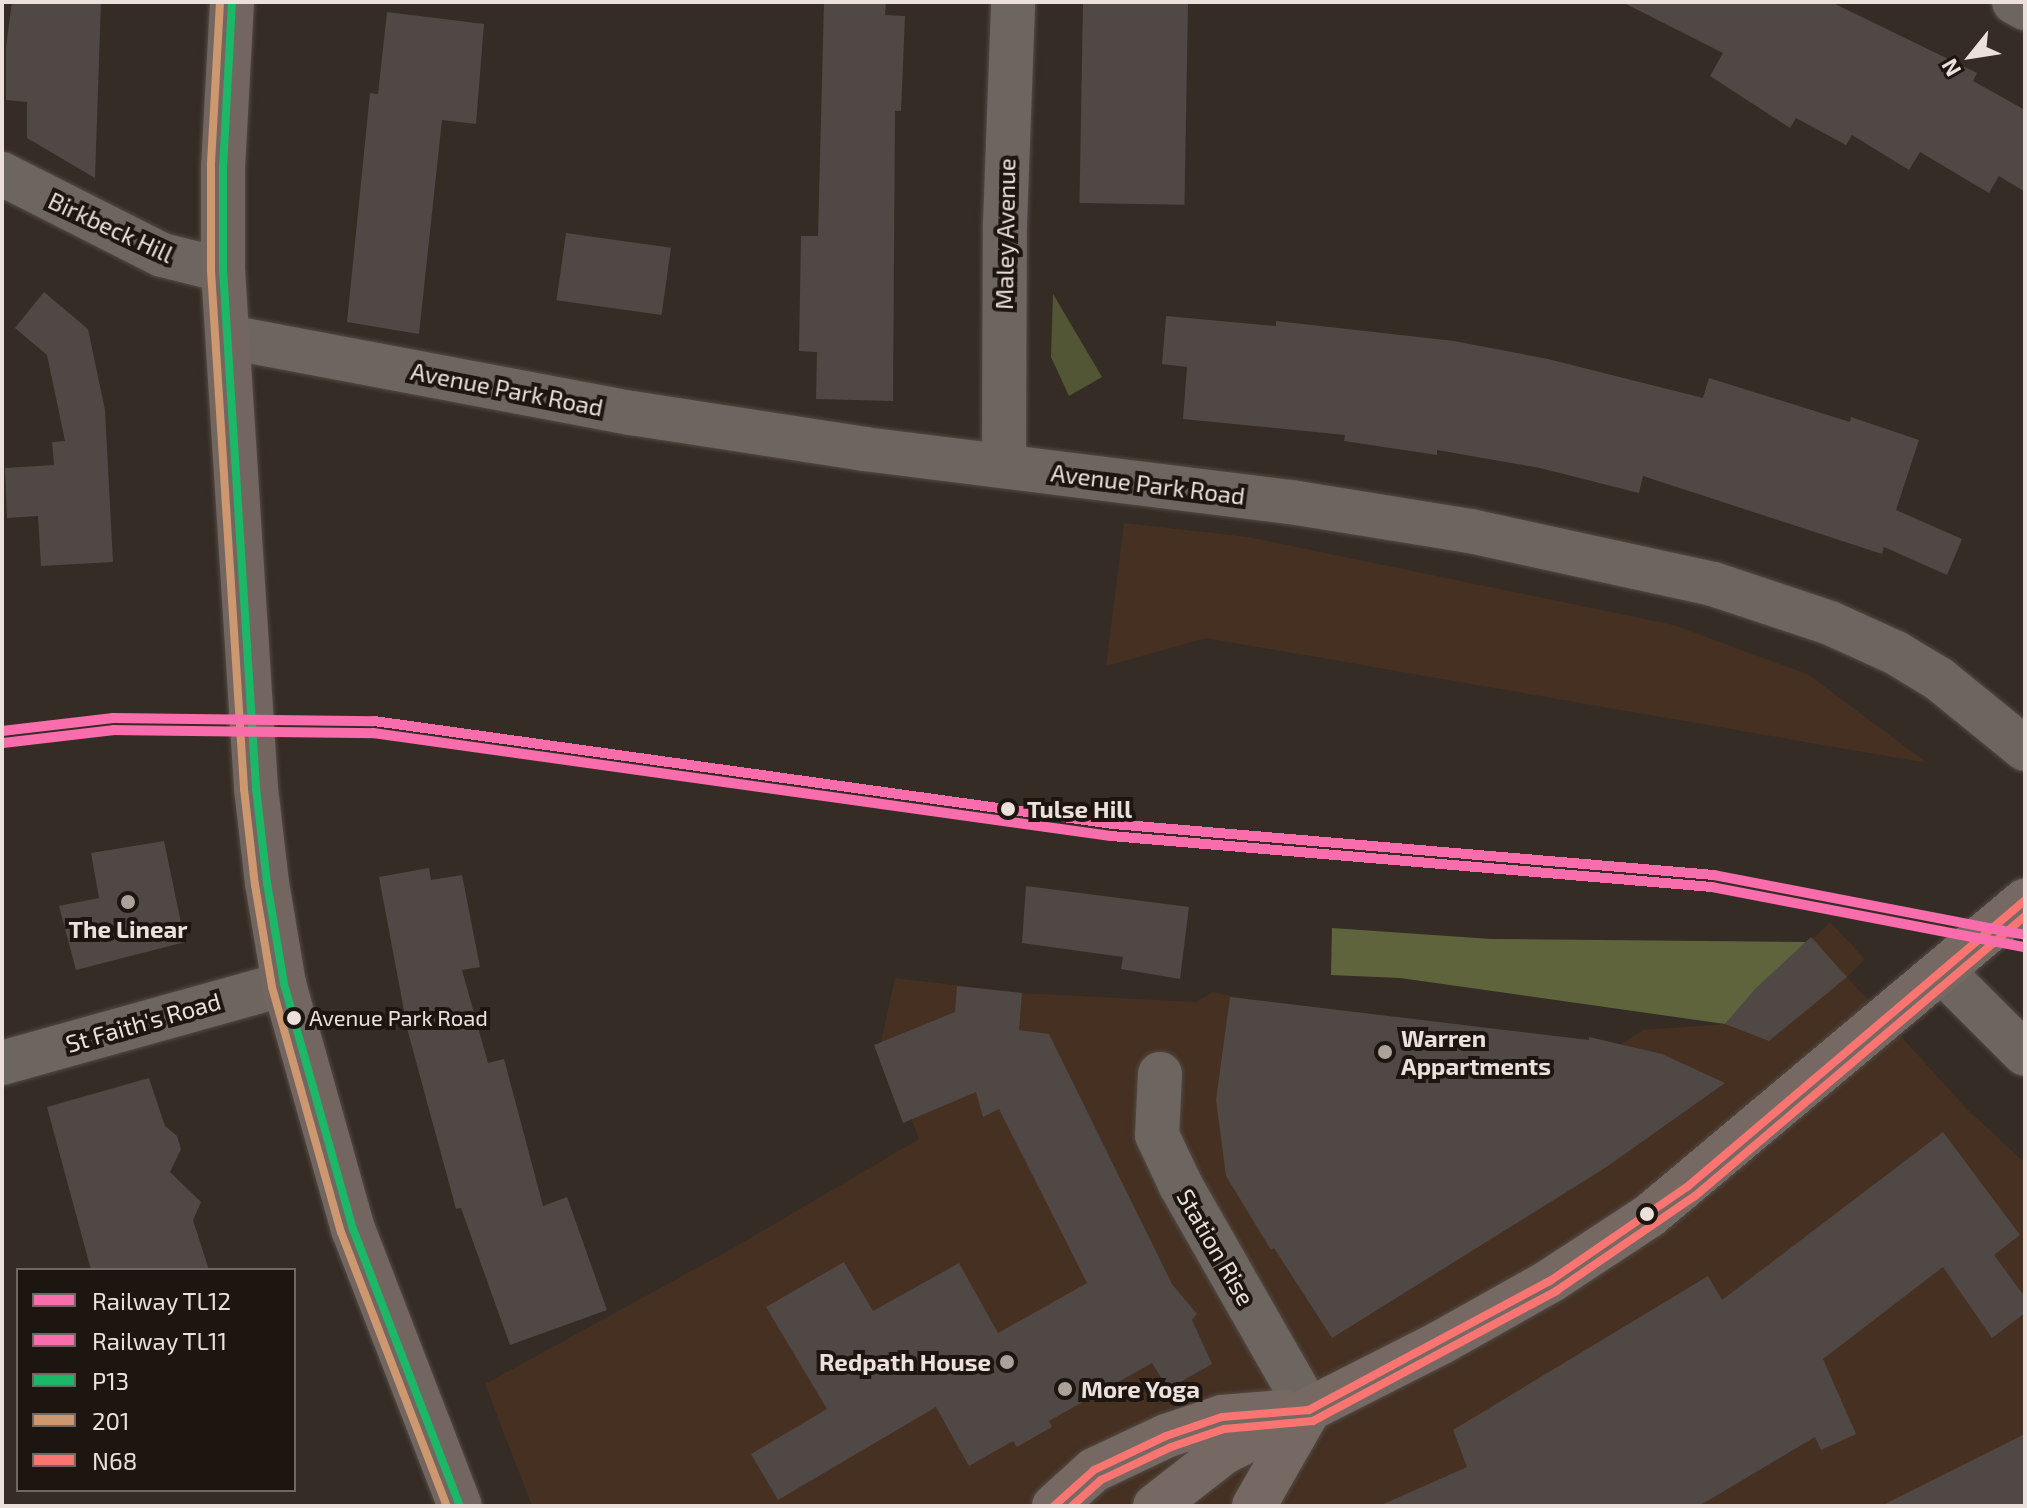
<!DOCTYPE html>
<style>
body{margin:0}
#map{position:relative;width:2027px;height:1508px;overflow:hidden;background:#352c25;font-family:"Exo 2",sans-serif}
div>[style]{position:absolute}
.built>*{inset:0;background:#453022}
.green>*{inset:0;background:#525635}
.forest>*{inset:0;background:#5f643d}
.building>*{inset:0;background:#504844;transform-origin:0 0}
.roads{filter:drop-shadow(0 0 2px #524a43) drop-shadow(0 0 2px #524a43)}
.minor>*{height:44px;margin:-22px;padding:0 22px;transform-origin:22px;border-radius:22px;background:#6d6660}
.tertiary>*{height:44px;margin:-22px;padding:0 22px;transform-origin:22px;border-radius:22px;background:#6d6660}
.primary>*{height:44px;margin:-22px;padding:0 22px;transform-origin:22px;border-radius:22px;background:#766963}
.trunk>*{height:44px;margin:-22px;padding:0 22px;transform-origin:22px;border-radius:22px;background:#736660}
.bus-1>*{height:8px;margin:-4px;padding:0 4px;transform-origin:4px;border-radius:4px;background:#1ab867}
.bus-2>*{height:8px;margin:-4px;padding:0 4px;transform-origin:4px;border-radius:4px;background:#cd976f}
.bus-3>*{height:8px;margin:-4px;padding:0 4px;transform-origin:4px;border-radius:4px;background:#fa7571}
.bus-4>*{height:8px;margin:-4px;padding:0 4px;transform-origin:4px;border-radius:4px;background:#fa7571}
.rail-1>*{height:10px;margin:-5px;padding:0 5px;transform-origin:5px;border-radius:5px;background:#f96dac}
.rail-2>*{height:10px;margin:-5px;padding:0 5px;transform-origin:5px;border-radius:5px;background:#f96dac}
.dots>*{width:22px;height:22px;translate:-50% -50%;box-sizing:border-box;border:4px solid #1c1510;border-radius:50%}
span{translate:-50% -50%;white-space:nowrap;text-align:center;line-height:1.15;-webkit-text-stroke:8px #1c1510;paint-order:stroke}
.bus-label{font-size:22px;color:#ece1da}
.left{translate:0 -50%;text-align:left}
.street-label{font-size:24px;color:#ece1da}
.stop-label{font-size:24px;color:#ece1da;font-weight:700}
.poi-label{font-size:24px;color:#ece1da;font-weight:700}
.right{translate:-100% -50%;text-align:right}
.frame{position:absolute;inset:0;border:4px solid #ece1da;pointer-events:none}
.legend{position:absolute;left:16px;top:1268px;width:280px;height:224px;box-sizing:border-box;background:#1c1510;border:2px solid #6f6761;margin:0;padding:10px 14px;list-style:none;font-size:24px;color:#ece1da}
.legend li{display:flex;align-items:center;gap:16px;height:40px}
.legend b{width:40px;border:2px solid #6f6761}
.north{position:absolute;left:1931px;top:16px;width:80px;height:80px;-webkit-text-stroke:6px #1c1510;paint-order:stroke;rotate:240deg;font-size:22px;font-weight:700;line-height:32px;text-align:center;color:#ece1da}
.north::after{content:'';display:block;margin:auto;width:28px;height:36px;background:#ece1da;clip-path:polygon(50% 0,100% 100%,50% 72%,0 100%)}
</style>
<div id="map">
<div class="built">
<i style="clip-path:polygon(1124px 523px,1248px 537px,1674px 625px,1809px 675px,1927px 763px,1206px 638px,1106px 666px)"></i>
<i style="clip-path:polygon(1830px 922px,1865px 959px,1847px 977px,1966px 1108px,2025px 1163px,2025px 1506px,532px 1506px,485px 1384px,735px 1247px,919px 1139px,881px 1042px,895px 978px,1022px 993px,1196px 1002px,1213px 992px,1426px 1038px,1601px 1057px,1643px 1030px,1725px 1024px)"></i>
</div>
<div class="green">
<i style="clip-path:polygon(1053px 294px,1102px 377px,1069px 396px,1051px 357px)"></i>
</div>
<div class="forest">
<i style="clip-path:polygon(1332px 928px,1491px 939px,1806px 942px,1725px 1024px,1400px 978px,1331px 975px)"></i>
</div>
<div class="building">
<i style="clip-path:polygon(12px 2px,101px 2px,95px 178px,27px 138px,27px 102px,6px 100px,6px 47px)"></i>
<i style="clip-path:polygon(824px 2px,886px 2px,885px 15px,905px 16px,901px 111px,895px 111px,893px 401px,816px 399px,817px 352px,799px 351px,801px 236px,818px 236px)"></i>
<i style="left:1083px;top:2px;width:105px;height:201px;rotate:1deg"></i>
<i style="clip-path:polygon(1622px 2px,1831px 2px,1977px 73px,1973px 81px,2025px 110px,2025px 192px,1999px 176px,1989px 193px,1920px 152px,1909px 170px,1852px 135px,1846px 145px,1796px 118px,1790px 128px,1710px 76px,1723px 53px)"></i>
<i style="clip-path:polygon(387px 12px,484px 24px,476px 124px,442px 120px,419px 334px,347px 322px,370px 93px,378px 94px)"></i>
<i style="left:566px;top:233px;width:106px;height:68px;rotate:8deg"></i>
<i style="clip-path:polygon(44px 292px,88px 329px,105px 410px,113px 562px,41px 566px,38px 516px,7px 518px,5px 468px,54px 465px,52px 442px,65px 441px,47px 355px,15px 328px)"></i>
<i style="clip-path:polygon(1166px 316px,1276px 326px,1276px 321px,1454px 341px,1548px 359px,1703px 398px,1709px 378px,1850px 422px,1851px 417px,1919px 440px,1896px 510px,1962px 539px,1947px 575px,1884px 547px,1882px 554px,1643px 476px,1639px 493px,1540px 468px,1437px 450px,1437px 455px,1344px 441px,1345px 435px,1183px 419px,1187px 367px,1162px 364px)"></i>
<i style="clip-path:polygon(164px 841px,185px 942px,76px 970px,59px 906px,99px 898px,91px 853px)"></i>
<i style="clip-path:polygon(429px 868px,431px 880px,462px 875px,480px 967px,462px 970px,488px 1063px,504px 1059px,543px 1206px,567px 1197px,607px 1310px,510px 1345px,461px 1208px,456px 1209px,408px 1032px,379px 877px)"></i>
<i style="clip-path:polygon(1026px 886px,1189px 907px,1180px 979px,1121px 969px,1123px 957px,1022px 943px)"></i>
<i style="clip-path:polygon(1811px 937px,1847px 977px,1769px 1041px,1725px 1024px,1755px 989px)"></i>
<i style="clip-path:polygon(957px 986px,1022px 993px,1019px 1030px,1049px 1034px,1172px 1284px,1197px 1314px,1192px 1320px,1212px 1364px,1168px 1389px,1152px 1363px,1049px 1421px,1052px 1427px,1017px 1447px,1013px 1441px,969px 1466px,936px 1407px,778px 1500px,751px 1454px,827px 1409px,766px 1307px,844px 1262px,873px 1311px,959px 1263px,998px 1333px,1087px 1283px,999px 1109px,983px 1117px,976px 1092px,903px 1123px,874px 1045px,955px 1012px)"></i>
<i style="clip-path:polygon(1230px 997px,1589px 1040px,1589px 1037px,1662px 1054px,1725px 1083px,1605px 1168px,1332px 1338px,1274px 1248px,1271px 1250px,1226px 1176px,1216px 1100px)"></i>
<i style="clip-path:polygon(149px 1078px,165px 1126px,177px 1136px,181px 1149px,170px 1172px,201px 1202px,193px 1220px,209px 1270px,91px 1270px,47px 1107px)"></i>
<i style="clip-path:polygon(1943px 1132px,2020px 1235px,1994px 1255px,2025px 1297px,2025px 1313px,1992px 1338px,1943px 1267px,1823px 1359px,1856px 1434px,1821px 1450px,1815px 1437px,1699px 1506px,1379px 1506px,1467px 1467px,1453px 1430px,1708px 1276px,1722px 1300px)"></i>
<i style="clip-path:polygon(2025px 1434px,2025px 1506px,1881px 1506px)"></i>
</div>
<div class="roads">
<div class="minor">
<i style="left:2px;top:174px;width:179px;rotate:26.9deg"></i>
<i style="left:162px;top:255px;width:63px;rotate:13.8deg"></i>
<i style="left:228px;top:337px;width:411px;rotate:10.7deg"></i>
<i style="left:632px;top:413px;width:235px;rotate:8.8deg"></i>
<i style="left:864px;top:449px;width:430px;rotate:7.1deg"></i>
<i style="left:1291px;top:502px;width:181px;rotate:9.2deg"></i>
<i style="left:1470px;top:531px;width:249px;rotate:12.3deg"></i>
<i style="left:1713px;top:584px;width:123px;rotate:18.4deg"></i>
<i style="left:1830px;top:623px;width:72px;rotate:24.4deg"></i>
<i style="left:1896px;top:653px;width:50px;rotate:31.2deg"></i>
<i style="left:1939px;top:679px;width:111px;rotate:39.1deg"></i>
<i style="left:1004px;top:466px;width:242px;rotate:-89.8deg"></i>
<i style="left:1005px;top:224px;width:222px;rotate:-87.9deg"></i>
<i style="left:2px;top:1063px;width:293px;rotate:-15.6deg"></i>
<i style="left:1160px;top:1074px;width:61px;rotate:92.8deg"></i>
<i style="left:1157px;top:1135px;width:56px;rotate:64.8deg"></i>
<i style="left:1181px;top:1186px;width:258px;rotate:60.3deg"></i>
</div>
<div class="tertiary">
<i style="left:2014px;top:2px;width:13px;rotate:29deg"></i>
<i style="left:1942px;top:971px;width:117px;rotate:45deg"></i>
</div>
<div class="primary">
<i style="left:1054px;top:1506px;width:54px;rotate:-42deg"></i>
<i style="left:1094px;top:1470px;width:80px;rotate:-25.3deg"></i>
<i style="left:1166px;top:1436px;width:59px;rotate:-18.7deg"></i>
<i style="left:1222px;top:1417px;width:61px;rotate:-4.7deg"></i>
<i style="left:1155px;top:1506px;width:86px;rotate:-37.9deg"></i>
<i style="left:1223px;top:1453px;width:243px;rotate:-26.9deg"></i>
<i style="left:1440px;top:1343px;width:126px;rotate:-29.4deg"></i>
<i style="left:1550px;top:1281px;width:118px;rotate:-33.3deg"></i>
<i style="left:1649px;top:1216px;width:491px;rotate:-40deg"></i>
<i style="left:1254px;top:1506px;width:111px;rotate:-60.2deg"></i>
</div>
<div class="trunk">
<i style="left:232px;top:2px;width:164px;rotate:93.1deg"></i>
<i style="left:223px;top:166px;width:104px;rotate:90deg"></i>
<i style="left:223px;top:270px;width:519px;rotate:86.35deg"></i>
<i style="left:256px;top:788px;width:96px;rotate:83.4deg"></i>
<i style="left:267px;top:883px;width:102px;rotate:80.4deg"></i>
<i style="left:284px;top:984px;width:255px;rotate:74.3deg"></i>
<i style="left:353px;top:1229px;width:297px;rotate:68.9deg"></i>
</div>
</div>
<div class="bus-1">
<i style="left:232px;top:2px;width:164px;rotate:93.1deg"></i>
<i style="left:223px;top:166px;width:104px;rotate:90deg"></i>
<i style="left:223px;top:270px;width:519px;rotate:86.35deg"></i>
<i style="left:256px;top:788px;width:96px;rotate:83.4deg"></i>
<i style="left:267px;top:883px;width:102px;rotate:80.4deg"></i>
<i style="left:284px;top:984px;width:255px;rotate:74.3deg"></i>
<i style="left:353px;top:1229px;width:297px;rotate:68.9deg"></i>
</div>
<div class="bus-2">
<i style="left:220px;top:2px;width:163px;rotate:93.2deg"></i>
<i style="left:211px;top:165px;width:106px;rotate:90deg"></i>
<i style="left:211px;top:271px;width:519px;rotate:86.35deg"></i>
<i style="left:244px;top:789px;width:97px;rotate:83.5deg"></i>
<i style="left:255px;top:885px;width:103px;rotate:80.5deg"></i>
<i style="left:272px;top:987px;width:255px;rotate:74.3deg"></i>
<i style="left:341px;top:1232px;width:294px;rotate:68.9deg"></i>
</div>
<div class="bus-3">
<i style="left:1054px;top:1506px;width:54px;rotate:-42deg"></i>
<i style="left:1094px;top:1470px;width:80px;rotate:-25.3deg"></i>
<i style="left:1166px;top:1436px;width:59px;rotate:-18.7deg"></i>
<i style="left:1222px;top:1417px;width:87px;rotate:-4.6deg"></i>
<i style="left:1309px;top:1410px;width:273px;rotate:-28.2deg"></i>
<i style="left:1550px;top:1281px;width:166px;rotate:-34.5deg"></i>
<i style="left:1687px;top:1187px;width:443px;rotate:-40.3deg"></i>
</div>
<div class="bus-4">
<i style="left:1072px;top:1506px;width:39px;rotate:-42deg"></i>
<i style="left:1101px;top:1480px;width:77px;rotate:-25.2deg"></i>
<i style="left:1171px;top:1447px;width:56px;rotate:-18.8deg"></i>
<i style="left:1224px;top:1429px;width:89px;rotate:-5.1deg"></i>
<i style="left:1313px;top:1421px;width:276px;rotate:-28.1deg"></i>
<i style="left:1556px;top:1291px;width:168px;rotate:-34.4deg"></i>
<i style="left:1695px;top:1196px;width:433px;rotate:-40.3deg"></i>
</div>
<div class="rail-1">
<i style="left:2px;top:731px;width:112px;rotate:-6.7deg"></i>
<i style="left:113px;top:718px;width:261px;rotate:0.7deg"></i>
<i style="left:374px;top:721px;width:746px;rotate:7.93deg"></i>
<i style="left:1113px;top:824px;width:603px;rotate:4.85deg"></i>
<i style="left:1714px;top:875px;width:317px;rotate:10.9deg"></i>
</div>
<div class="rail-2">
<i style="left:3px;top:743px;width:112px;rotate:-6.7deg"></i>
<i style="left:114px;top:730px;width:259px;rotate:0.7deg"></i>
<i style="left:373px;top:733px;width:745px;rotate:7.95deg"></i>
<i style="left:1111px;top:836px;width:603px;rotate:4.85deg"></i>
<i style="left:1712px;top:887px;width:317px;rotate:10.9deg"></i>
</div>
<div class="dots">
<i style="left:1008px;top:809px;background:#ece1da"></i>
<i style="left:128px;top:902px;background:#aca29b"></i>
<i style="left:294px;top:1018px;background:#ece1da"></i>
<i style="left:1385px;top:1052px;background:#aca29b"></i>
<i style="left:1647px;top:1214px;background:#ece1da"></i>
<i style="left:1007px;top:1362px;background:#aca29b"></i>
<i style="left:1065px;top:1389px;background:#aca29b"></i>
</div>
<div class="bus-label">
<span class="left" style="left:309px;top:1018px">Avenue Park Road</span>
</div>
<div class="street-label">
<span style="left:111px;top:227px;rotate:25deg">Birkbeck Hill</span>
<span style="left:1005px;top:234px;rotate:-89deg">Maley Avenue</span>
<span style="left:507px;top:389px;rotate:11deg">Avenue Park Road</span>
<span style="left:1148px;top:484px;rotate:7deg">Avenue Park Road</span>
<span style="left:143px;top:1022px;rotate:-16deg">St Faith's Road</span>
<span style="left:1216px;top:1247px;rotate:60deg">Station Rise</span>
</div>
<div class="stop-label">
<span class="left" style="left:1027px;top:809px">Tulse Hill</span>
</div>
<div class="poi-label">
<span style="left:128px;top:929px">The Linear</span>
<span class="left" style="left:1401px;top:1052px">Warren<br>Appartments</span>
<span class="right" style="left:991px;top:1362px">Redpath House</span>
<span class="left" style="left:1081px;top:1389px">More Yoga</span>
</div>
<div class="frame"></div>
<ul class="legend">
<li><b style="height:10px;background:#f96dac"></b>Railway TL12</li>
<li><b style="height:10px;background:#f96dac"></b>Railway TL11</li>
<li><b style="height:10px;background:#1ab867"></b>P13</li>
<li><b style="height:10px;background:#cd976f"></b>201</li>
<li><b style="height:10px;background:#fa7571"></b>N68</li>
</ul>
<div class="north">N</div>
</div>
